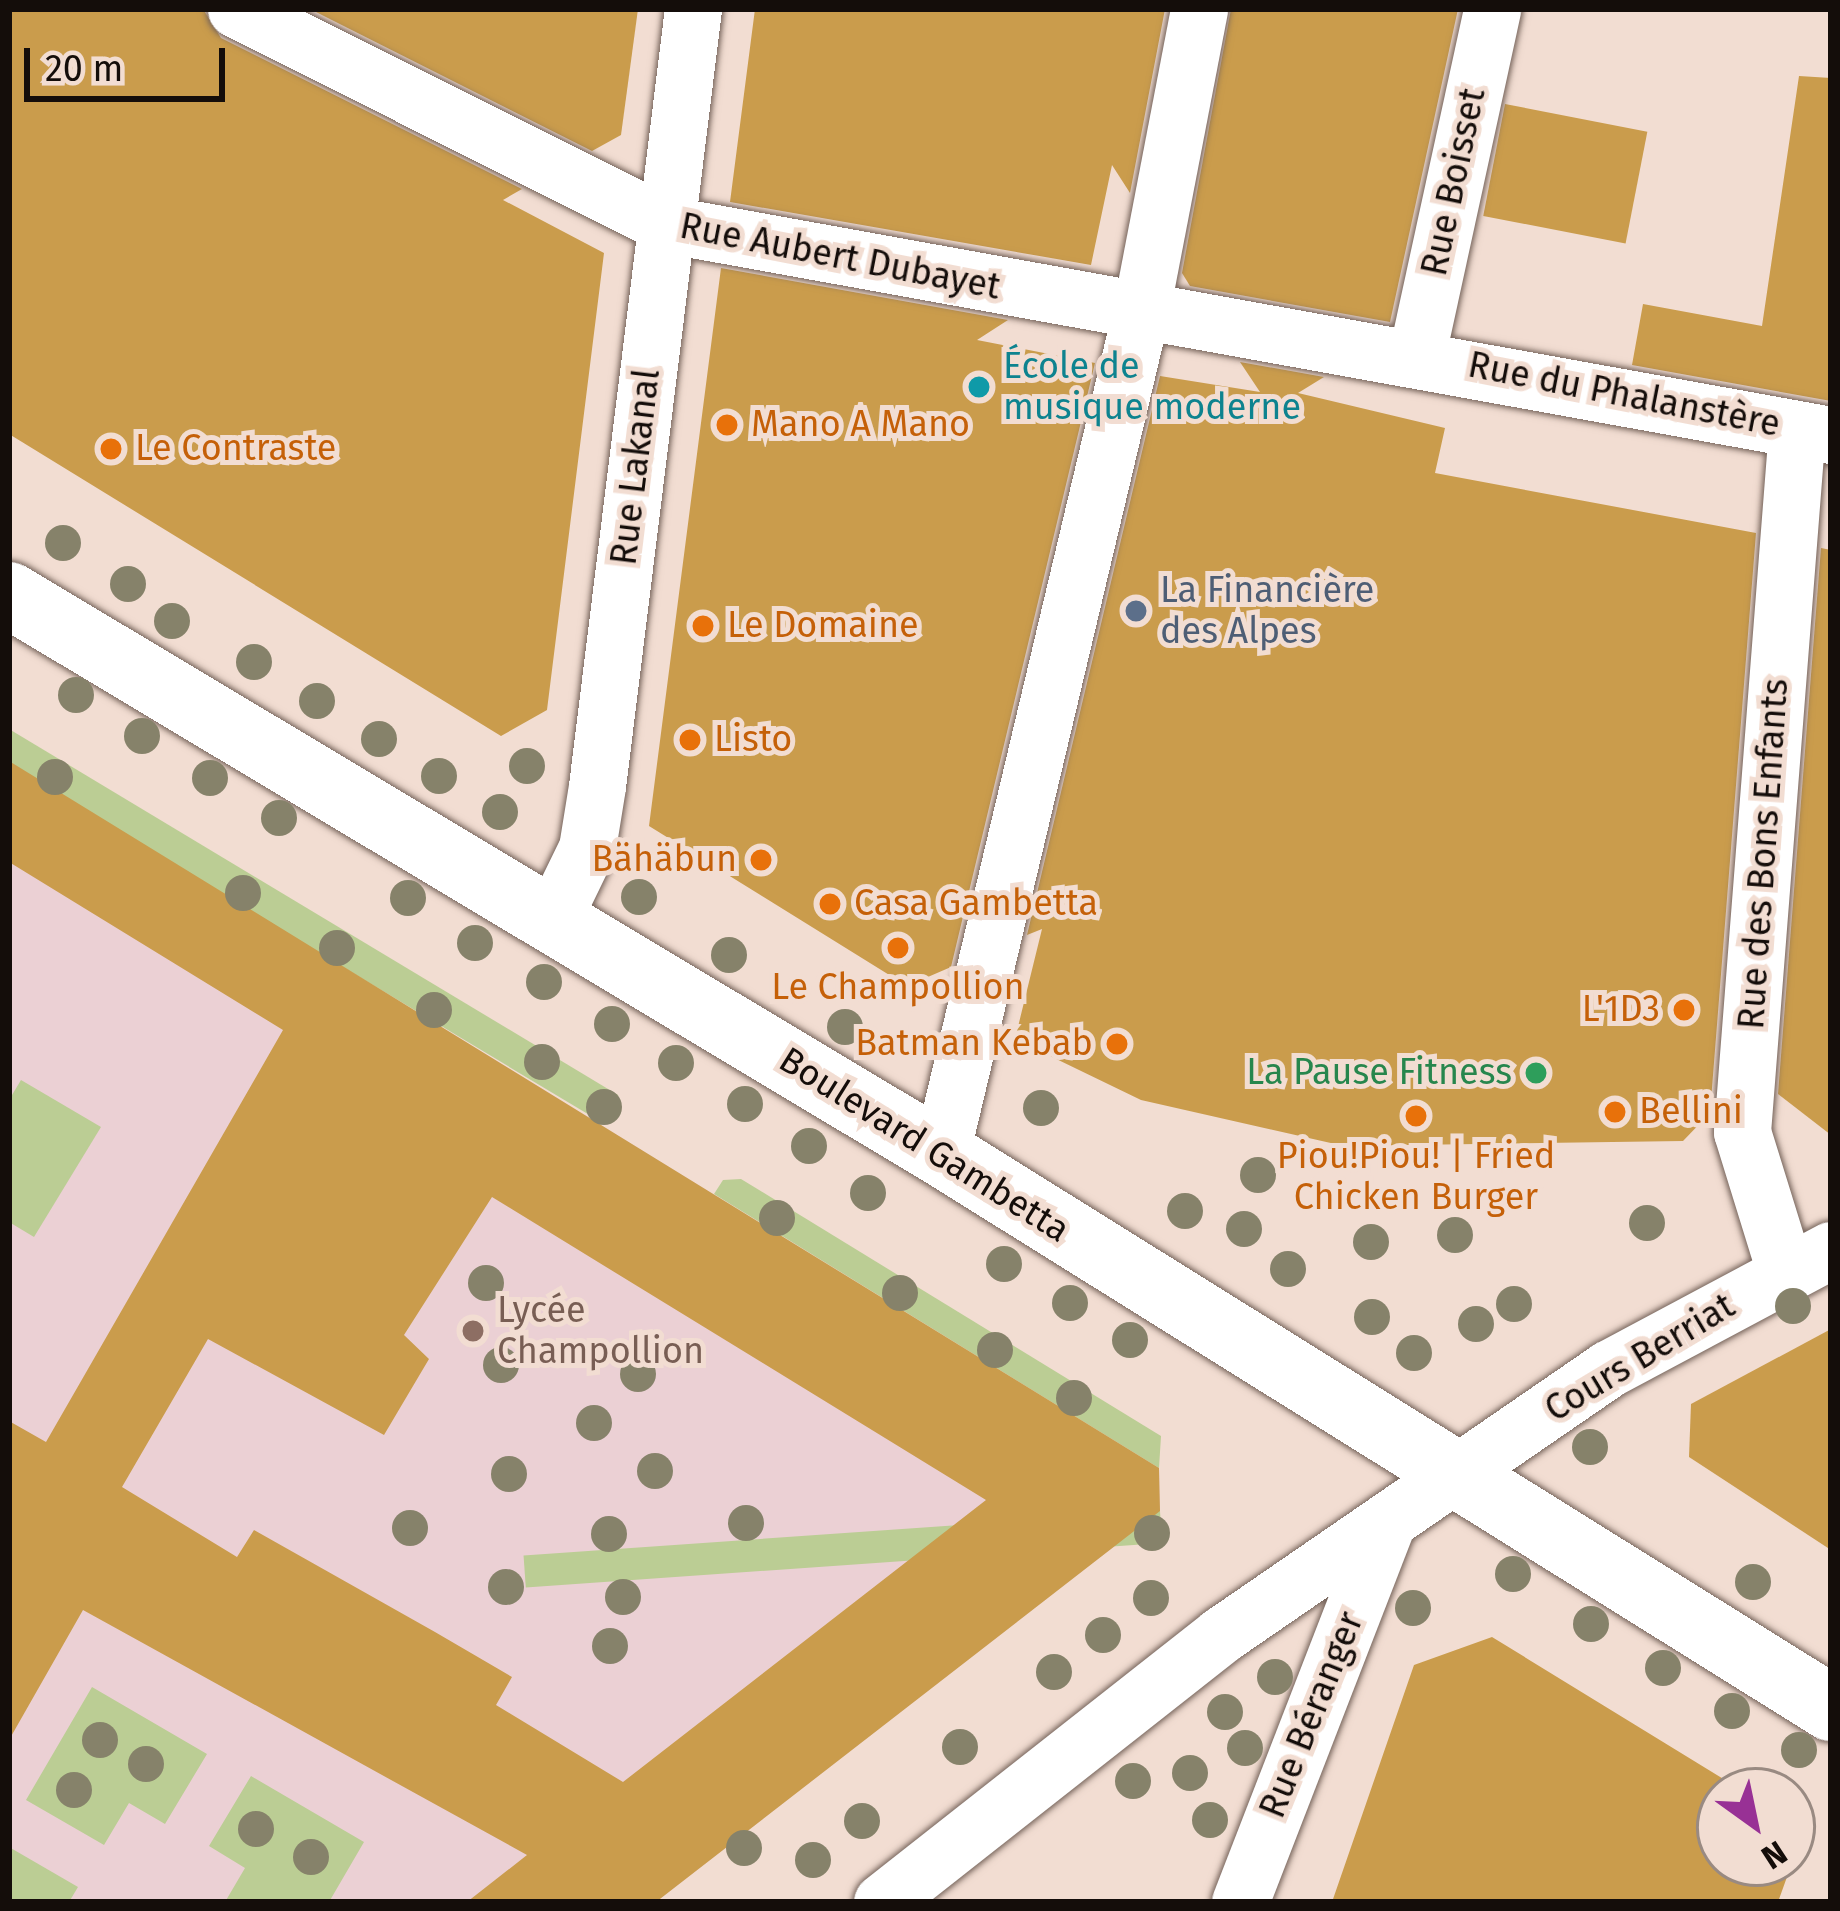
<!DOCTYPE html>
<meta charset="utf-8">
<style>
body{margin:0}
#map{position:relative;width:1840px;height:1911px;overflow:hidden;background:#f2ddd2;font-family:"Fira Sans",sans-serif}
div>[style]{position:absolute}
.education>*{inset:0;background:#ebd0d4}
.green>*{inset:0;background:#bbcd94;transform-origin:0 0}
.building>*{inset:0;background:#ca9c4c;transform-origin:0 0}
.roads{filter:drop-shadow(0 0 3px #746259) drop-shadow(0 0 3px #746259)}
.minor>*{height:57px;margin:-28.5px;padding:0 28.5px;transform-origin:28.5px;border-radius:28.5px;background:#fff}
.tertiary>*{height:66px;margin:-33px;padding:0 33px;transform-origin:33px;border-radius:33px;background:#fff}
.trees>*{width:36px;height:36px;margin:-18px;border-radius:50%;background:#86826a}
.dots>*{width:33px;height:33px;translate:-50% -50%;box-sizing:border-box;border:6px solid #f2ddd2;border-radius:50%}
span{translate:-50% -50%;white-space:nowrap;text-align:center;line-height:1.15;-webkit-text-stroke:10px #f2ddd2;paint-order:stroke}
.street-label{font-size:36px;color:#140d0a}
.culture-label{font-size:36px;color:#0d838f}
.left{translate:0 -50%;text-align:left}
.food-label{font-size:36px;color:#c56008}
.right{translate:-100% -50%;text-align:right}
.service-label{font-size:36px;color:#4e5e75}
.leisure-label{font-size:36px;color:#27864d}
.education-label{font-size:36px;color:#785e54}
.frame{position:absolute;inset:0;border:12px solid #140d0a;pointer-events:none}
.north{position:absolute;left:1696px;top:1767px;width:120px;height:120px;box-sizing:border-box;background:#f2ddd2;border:3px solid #998a82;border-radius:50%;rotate:147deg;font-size:33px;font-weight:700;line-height:48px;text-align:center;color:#140d0a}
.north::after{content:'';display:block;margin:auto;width:42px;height:54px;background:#983195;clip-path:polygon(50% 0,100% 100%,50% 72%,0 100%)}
.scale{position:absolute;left:24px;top:48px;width:201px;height:54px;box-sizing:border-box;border:6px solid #140d0a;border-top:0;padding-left:15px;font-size:36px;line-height:42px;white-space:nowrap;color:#140d0a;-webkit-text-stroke:9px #f2ddd2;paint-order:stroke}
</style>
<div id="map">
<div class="education">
<i style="clip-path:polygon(9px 761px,1159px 1468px,1160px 1511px,656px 1902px,9px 1902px)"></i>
</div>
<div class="green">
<i style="left:9px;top:729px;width:711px;height:32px;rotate:31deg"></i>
<i style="clip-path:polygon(21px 1080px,101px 1127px,34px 1237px,9px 1222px,9px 1100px)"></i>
<i style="clip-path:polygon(741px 1179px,1161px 1436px,1159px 1468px,714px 1194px,723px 1180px)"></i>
<i style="left:1160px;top:1511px;width:32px;height:638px;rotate:86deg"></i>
<i style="clip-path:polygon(92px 1687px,207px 1754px,165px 1824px,129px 1803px,104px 1845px,26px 1800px)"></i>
<i style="clip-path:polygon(251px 1776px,364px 1842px,329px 1902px,225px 1902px,245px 1868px,209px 1846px)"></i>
<i style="clip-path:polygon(9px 1847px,78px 1887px,69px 1902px,9px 1902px)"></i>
</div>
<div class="building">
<i style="clip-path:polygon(9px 9px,203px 9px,221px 38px,522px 189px,503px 200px,604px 253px,547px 710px,501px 736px,9px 434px)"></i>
<i style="clip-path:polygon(310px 9px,638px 9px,621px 135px,592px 151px)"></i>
<i style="clip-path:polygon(755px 9px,1165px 9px,1130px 193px,1112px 165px,1091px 265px,730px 202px)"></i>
<i style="clip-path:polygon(1231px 9px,1458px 9px,1390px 322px,1190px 286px,1182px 273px)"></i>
<i style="clip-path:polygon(1799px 76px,1831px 78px,1831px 401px,1632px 365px,1643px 304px,1762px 326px)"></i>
<i style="left:1505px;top:104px;width:145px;height:114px;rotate:11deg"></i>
<i style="clip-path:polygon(721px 268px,1008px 320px,977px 340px,1095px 363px,951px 967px,907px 986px,649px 826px)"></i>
<i style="clip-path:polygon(1240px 362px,1324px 377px,1298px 393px,1445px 428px,1435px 473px,1756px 533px,1710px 1113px,1683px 1141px,1344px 1146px,1141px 1100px,1015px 1039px,1042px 929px,1027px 935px,1160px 376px,1260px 392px)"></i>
<i style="clip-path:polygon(1821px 548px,1831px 550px,1831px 1135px,1778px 1094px)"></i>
<i style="clip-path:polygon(evenodd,9px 761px,1159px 1468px,1160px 1511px,656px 1902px,467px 1902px,527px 1855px,83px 1610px,9px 1740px,9px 1421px,46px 1442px,283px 1030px,9px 862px,9px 761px,492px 1197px,986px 1500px,623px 1782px,496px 1705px,512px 1677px,435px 1632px,254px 1530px,237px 1557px,122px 1487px,208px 1339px,384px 1435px,429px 1359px,404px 1335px,492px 1197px)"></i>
<i style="clip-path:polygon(1831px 1329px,1831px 1550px,1689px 1457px,1691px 1404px)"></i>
<i style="clip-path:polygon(1492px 1637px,1743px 1791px,1720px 1791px,1720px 1863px,1792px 1863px,1778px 1902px,1332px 1902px,1414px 1665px)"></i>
</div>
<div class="roads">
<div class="minor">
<i style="left:236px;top:9px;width:480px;rotate:26.6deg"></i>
<i style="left:665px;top:224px;width:1185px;rotate:10.26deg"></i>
<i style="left:1417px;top:354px;width:353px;rotate:-77.7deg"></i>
<i style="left:553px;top:918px;width:78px;rotate:-64.1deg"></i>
<i style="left:587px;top:848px;width:63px;rotate:-80.8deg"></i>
<i style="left:597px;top:786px;width:783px;rotate:-82.96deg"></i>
<i style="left:941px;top:1153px;width:860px;rotate:-76.63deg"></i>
<i style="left:1140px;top:316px;width:313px;rotate:-79.1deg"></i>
<i style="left:1786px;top:1274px;width:149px;rotate:-107.2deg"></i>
<i style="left:1742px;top:1132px;width:705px;rotate:-85.53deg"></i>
<i style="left:882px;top:1902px;width:432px;rotate:-38.2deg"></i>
<i style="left:1221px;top:1635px;width:470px;rotate:-34.5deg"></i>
<i style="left:1608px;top:1369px;width:253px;rotate:-28.1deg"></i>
<i style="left:1240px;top:1902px;width:401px;rotate:-68.8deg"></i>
</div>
<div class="tertiary">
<i style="left:9px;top:595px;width:1086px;rotate:30.91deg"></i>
<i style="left:941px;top:1153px;width:1049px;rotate:31.95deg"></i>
</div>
</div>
<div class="trees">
<i style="left:63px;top:543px"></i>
<i style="left:128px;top:584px"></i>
<i style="left:172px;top:621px"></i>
<i style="left:254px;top:662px"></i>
<i style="left:76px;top:695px"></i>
<i style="left:317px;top:701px"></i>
<i style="left:142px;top:736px"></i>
<i style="left:379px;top:739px"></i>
<i style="left:527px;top:766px"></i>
<i style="left:439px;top:776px"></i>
<i style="left:55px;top:777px"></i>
<i style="left:210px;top:778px"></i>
<i style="left:500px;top:812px"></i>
<i style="left:279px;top:818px"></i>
<i style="left:243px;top:893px"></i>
<i style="left:639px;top:897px"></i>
<i style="left:408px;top:898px"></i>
<i style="left:475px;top:943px"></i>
<i style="left:337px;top:948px"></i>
<i style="left:729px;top:955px"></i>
<i style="left:544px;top:982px"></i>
<i style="left:434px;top:1010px"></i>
<i style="left:612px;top:1024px"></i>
<i style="left:845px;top:1027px"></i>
<i style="left:542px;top:1062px"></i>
<i style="left:676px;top:1063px"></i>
<i style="left:745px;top:1104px"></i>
<i style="left:604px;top:1107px"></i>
<i style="left:1041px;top:1108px"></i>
<i style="left:809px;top:1146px"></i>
<i style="left:1258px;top:1175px"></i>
<i style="left:868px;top:1193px"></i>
<i style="left:1185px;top:1211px"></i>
<i style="left:777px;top:1218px"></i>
<i style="left:1647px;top:1223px"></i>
<i style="left:1244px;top:1229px"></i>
<i style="left:1455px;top:1235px"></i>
<i style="left:1371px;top:1242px"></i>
<i style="left:1004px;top:1264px"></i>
<i style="left:1288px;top:1269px"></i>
<i style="left:486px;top:1283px"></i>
<i style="left:900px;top:1293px"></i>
<i style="left:1070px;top:1303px"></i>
<i style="left:1514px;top:1304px"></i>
<i style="left:1793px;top:1306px"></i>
<i style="left:1372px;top:1317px"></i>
<i style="left:1476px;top:1324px"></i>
<i style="left:1130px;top:1340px"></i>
<i style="left:995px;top:1350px"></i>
<i style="left:1414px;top:1353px"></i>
<i style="left:501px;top:1365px"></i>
<i style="left:638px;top:1374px"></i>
<i style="left:1074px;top:1398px"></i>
<i style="left:594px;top:1423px"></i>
<i style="left:1590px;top:1447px"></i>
<i style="left:655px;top:1471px"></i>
<i style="left:509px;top:1474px"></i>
<i style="left:746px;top:1523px"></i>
<i style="left:410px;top:1528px"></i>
<i style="left:1152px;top:1533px"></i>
<i style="left:609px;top:1534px"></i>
<i style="left:1513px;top:1574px"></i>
<i style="left:1753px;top:1582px"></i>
<i style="left:506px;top:1587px"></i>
<i style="left:623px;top:1597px"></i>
<i style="left:1151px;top:1598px"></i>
<i style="left:1413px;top:1608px"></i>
<i style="left:1591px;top:1624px"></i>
<i style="left:1103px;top:1635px"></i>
<i style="left:610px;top:1646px"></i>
<i style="left:1663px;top:1668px"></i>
<i style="left:1054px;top:1672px"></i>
<i style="left:1275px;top:1677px"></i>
<i style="left:1732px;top:1711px"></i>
<i style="left:1225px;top:1712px"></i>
<i style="left:100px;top:1740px"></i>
<i style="left:960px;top:1747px"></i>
<i style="left:1245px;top:1748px"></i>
<i style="left:1799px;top:1750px"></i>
<i style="left:146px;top:1764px"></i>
<i style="left:1190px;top:1773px"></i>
<i style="left:1133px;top:1781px"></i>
<i style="left:74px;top:1790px"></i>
<i style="left:1210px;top:1820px"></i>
<i style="left:862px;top:1821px"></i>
<i style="left:256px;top:1829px"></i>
<i style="left:744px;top:1848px"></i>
<i style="left:311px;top:1857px"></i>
<i style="left:813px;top:1860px"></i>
</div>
<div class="dots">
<i style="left:979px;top:387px;background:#0f9aa8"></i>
<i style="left:727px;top:425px;background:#e8710a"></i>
<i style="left:111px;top:449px;background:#e8710a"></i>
<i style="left:1136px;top:611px;background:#5c6f8a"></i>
<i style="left:703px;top:626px;background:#e8710a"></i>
<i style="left:690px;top:740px;background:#e8710a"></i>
<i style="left:761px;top:860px;background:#e8710a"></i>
<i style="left:830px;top:904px;background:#e8710a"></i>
<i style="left:898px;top:948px;background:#e8710a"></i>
<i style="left:1684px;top:1010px;background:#e8710a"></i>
<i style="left:1117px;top:1044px;background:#e8710a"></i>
<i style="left:1536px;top:1073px;background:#2e9e5b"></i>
<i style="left:1615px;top:1112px;background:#e8710a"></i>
<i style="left:1416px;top:1116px;background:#e8710a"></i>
<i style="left:473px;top:1331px;background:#8d6e63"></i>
</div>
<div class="street-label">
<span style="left:1454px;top:182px;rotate:-78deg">Rue Boisset</span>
<span style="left:840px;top:257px;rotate:11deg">Rue Aubert Dubayet</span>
<span style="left:1624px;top:395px;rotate:11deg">Rue du Phalanstère</span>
<span style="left:636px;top:467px;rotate:-83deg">Rue Lakanal</span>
<span style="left:1764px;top:854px;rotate:-86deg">Rue des Bons Enfants</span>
<span style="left:924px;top:1145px;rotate:32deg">Boulevard Gambetta</span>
<span style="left:1640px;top:1358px;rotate:-31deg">Cours Berriat</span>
<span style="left:1312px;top:1715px;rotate:-68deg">Rue Béranger</span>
</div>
<div class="culture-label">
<span class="left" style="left:1003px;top:387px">École de<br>musique moderne</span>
</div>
<div class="food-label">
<span class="left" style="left:751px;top:425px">Mano A Mano</span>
<span class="left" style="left:135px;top:449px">Le Contraste</span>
<span class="left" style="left:727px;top:626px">Le Domaine</span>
<span class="left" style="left:714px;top:740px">Listo</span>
<span class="right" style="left:737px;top:860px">Bähäbun</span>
<span class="left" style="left:854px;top:904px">Casa Gambetta</span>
<span style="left:898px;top:988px">Le Champollion</span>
<span class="right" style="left:1660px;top:1010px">L'1D3</span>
<span class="right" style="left:1093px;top:1044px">Batman Kebab</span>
<span class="left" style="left:1639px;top:1112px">Bellini</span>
<span style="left:1416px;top:1177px">Piou!Piou! | Fried<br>Chicken Burger</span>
</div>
<div class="service-label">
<span class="left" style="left:1160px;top:611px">La Financière<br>des Alpes</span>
</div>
<div class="leisure-label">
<span class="right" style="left:1512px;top:1073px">La Pause Fitness</span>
</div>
<div class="education-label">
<span class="left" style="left:497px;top:1331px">Lycée<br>Champollion</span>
</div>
<div class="frame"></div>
<div class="north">N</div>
<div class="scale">20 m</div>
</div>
